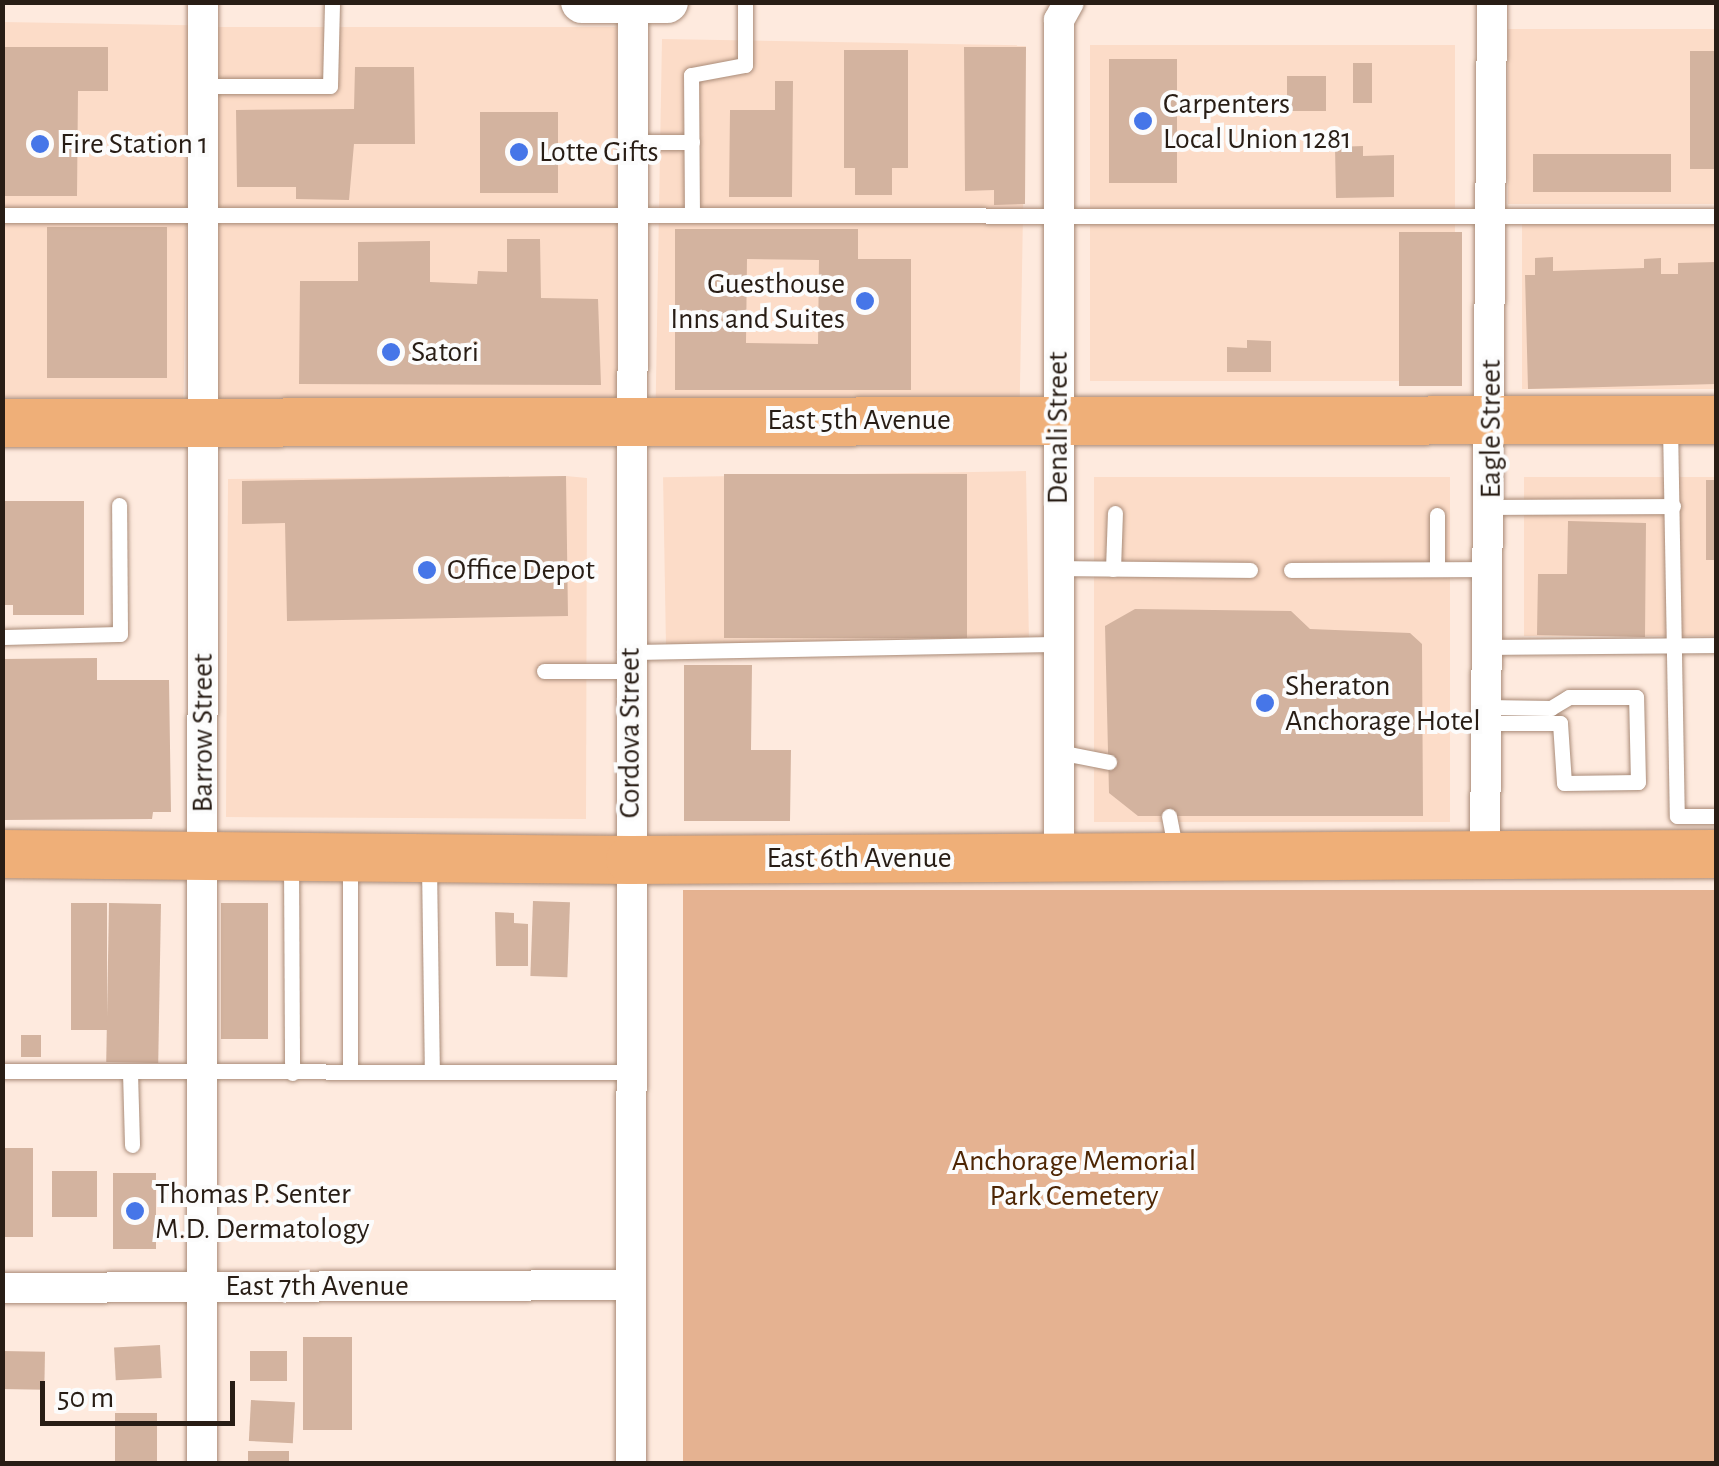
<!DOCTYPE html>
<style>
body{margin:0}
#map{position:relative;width:1719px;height:1466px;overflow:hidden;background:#feeade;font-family:"Alegreya Sans",sans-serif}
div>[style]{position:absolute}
.built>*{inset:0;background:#fcdcc8;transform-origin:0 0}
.green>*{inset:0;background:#e5b291;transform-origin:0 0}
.building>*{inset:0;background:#d3b39f;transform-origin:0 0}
.roads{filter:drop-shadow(0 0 2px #a98b78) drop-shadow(0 0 2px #a98b78)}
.lane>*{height:15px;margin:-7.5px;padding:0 7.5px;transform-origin:7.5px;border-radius:7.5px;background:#fff}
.street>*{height:30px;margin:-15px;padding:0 15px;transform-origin:15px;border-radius:15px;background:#fff}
.secondary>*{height:42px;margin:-21px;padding:0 21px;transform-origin:21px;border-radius:21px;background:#fff}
.primary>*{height:48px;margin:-24px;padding:0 24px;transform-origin:24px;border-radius:24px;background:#efaf78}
.dots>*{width:28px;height:28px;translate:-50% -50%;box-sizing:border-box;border:5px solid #fcfcfc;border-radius:50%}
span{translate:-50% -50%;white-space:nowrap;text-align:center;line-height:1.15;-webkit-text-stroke:8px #fcfcfc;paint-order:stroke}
.poi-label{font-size:30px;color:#281d15}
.left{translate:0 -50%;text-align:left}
.right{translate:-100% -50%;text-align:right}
.street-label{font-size:30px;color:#281d15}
.park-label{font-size:30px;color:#4d2503}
.frame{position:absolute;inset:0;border:5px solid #281d15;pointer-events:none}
.scale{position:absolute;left:40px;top:1381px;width:195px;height:45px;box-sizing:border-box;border:5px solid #281d15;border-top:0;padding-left:12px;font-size:30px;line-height:35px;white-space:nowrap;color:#281d15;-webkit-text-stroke:8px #fcfcfc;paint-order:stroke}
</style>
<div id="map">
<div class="built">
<i style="left:3px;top:22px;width:187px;height:375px;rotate:1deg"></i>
<i style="left:214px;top:27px;width:403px;height:375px"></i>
<i style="left:1716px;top:29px;width:175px;height:208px;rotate:90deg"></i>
<i style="left:662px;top:39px;width:364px;height:364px;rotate:1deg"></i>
<i style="left:1090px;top:45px;width:365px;height:336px"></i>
<i style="left:1522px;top:216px;width:194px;height:173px"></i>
<i style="left:1026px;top:471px;width:169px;height:363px;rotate:89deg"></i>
<i style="clip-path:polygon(566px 476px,587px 478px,586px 819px,226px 817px,228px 479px)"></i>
<i style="left:1094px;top:477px;width:356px;height:345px"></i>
<i style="left:1716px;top:477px;width:159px;height:192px;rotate:90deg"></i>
</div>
<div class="green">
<i style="left:683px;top:890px;width:1033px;height:573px"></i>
</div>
<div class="building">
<i style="clip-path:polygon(2px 47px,108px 47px,108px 91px,78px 91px,77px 196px,2px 196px)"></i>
<i style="clip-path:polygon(964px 47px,1026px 47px,1025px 204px,994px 205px,994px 190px,965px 191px)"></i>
<i style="clip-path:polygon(844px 50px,908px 50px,908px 168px,892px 168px,892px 195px,855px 195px,855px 168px,844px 168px)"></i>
<i style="left:1690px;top:51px;width:26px;height:118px"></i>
<i style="left:1109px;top:59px;width:68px;height:124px"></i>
<i style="left:1353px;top:63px;width:19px;height:40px"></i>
<i style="clip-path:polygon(355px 67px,414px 67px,415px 144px,354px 144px,349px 200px,296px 199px,296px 187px,237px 187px,236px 110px,354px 109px)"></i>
<i style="left:1287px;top:76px;width:39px;height:35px"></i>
<i style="clip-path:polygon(775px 81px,793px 81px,792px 197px,729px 197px,730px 110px,775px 110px)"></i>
<i style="left:480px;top:112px;width:78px;height:81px"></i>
<i style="clip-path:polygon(1363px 146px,1363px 156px,1394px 155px,1394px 197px,1336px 198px,1335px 147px)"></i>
<i style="left:1533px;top:154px;width:138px;height:38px"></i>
<i style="left:47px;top:227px;width:120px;height:151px"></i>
<i style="clip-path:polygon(evenodd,675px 229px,858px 229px,858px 259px,911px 259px,911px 390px,675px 390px,675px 229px,747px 259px,819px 260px,818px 344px,746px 343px,747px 259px)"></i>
<i style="left:1399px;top:232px;width:63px;height:154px"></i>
<i style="clip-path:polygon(507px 239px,540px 239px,541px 298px,598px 299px,601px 385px,299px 384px,300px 281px,358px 281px,358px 242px,430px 241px,430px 282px,477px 284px,478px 271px,507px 272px)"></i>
<i style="clip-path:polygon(1553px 257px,1553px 271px,1644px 268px,1644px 259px,1661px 258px,1661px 274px,1678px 274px,1678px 263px,1716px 262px,1716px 384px,1528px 389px,1525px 275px,1535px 275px,1535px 258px)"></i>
<i style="clip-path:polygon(1247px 340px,1271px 341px,1271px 372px,1227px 372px,1227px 347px,1247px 348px)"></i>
<i style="left:724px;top:474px;width:243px;height:164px"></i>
<i style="clip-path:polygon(566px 476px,568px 616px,287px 621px,285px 523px,242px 524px,242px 481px)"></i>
<i style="left:1706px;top:480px;width:10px;height:80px"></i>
<i style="clip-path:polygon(2px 501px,84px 501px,84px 615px,13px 615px,13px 605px,2px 605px)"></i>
<i style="clip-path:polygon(1568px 521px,1646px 523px,1645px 637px,1537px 635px,1538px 574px,1567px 574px)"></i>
<i style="clip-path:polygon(1135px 609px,1291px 611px,1310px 629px,1410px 633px,1422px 644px,1423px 816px,1138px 816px,1109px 793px,1105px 626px)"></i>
<i style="clip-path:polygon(97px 658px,97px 680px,169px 680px,171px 812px,153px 812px,152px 819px,2px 820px,2px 659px)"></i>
<i style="clip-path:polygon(684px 665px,752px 665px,751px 750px,791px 750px,790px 821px,684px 821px)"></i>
<i style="left:533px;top:901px;width:37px;height:75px;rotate:2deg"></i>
<i style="left:71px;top:903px;width:36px;height:127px"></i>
<i style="left:109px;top:903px;width:52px;height:159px;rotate:1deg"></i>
<i style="left:221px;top:903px;width:47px;height:136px"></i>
<i style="clip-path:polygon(495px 912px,514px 913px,514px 923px,528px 924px,528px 966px,496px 966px)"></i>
<i style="left:21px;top:1035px;width:20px;height:22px"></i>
<i style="left:2px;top:1148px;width:31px;height:89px"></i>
<i style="left:52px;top:1171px;width:45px;height:46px"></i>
<i style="left:156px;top:1173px;width:76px;height:43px;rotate:90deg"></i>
<i style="left:303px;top:1337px;width:49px;height:93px"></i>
<i style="left:160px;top:1345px;width:33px;height:46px;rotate:87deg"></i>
<i style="left:2px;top:1351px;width:43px;height:38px;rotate:1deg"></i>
<i style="left:250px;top:1351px;width:37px;height:30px"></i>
<i style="left:251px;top:1400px;width:44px;height:41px;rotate:3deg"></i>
<i style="left:115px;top:1413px;width:42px;height:51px"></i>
<i style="left:248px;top:1451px;width:41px;height:13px"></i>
</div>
<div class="roads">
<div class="lane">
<i style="left:203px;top:86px;width:127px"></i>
<i style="left:330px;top:86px;width:84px;rotate:-88.6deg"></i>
<i style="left:632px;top:142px;width:60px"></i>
<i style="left:2px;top:215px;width:1714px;rotate:0.03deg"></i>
<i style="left:692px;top:215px;width:140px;rotate:-90.4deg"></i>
<i style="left:691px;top:75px;width:55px;rotate:-10.5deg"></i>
<i style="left:745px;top:65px;width:63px;rotate:-90deg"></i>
<i style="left:1670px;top:425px;width:391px;rotate:89deg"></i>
<i style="left:1677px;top:816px;width:39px"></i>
<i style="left:1490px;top:507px;width:183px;rotate:-0.3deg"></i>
<i style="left:1058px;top:568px;width:192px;rotate:0.6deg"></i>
<i style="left:1113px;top:569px;width:56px;rotate:-88deg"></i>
<i style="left:1437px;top:569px;width:54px;rotate:-90deg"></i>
<i style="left:1291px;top:570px;width:198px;rotate:-0.3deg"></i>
<i style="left:2px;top:637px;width:118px;rotate:-1.5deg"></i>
<i style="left:120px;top:634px;width:129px;rotate:-90.4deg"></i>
<i style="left:1488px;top:647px;width:228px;rotate:-0.5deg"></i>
<i style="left:630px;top:652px;width:428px;rotate:-1.1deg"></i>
<i style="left:544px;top:671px;width:86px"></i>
<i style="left:1487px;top:723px;width:73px"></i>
<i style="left:1560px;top:723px;width:60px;rotate:86.2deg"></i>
<i style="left:1564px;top:783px;width:74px;rotate:-0.8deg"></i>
<i style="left:1638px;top:782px;width:85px;rotate:-91.3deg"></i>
<i style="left:1636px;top:697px;width:67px;rotate:180deg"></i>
<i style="left:1569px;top:697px;width:21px;rotate:149deg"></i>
<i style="left:1551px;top:708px;width:64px;rotate:-179.1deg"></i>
<i style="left:1059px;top:752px;width:51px;rotate:11.3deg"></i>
<i style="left:1169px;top:816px;width:37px;rotate:79deg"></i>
<i style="left:291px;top:862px;width:211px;rotate:89.7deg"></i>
<i style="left:429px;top:865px;width:207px;rotate:89.2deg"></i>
<i style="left:2px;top:1071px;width:628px;rotate:0.09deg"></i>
<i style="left:130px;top:1072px;width:73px;rotate:88.4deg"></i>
<i style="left:350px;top:1072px;width:208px;rotate:-90deg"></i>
</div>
<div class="street">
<i style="left:1485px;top:855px;width:853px;rotate:-89.53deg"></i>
<i style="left:1059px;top:856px;width:836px;rotate:-90deg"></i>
<i style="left:1059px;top:20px;width:21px;rotate:-61deg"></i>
<i style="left:2px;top:1288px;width:629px;rotate:-0.27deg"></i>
<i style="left:202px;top:1464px;width:1462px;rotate:-89.96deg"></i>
<i style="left:631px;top:1464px;width:1462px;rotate:-89.92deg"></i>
</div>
<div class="secondary">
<i style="left:582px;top:2px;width:85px"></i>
</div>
<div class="primary">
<i style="left:2px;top:423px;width:1714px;rotate:-0.1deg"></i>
<i style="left:2px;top:854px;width:628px;rotate:0.55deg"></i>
<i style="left:630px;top:860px;width:1086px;rotate:-0.32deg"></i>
</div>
</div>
<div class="dots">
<i style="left:1143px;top:121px;background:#4676e8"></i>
<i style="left:40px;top:144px;background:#4676e8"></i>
<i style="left:519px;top:152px;background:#4676e8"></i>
<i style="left:865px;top:301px;background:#4676e8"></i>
<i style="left:391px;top:352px;background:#4676e8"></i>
<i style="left:427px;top:570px;background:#4676e8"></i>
<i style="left:1265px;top:703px;background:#4676e8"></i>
<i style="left:135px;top:1211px;background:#4676e8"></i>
</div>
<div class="poi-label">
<span class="left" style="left:1163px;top:121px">Carpenters<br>Local Union 1281</span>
<span class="left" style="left:60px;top:144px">Fire Station 1</span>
<span class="left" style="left:539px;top:152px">Lotte Gifts</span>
<span class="right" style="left:845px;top:301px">Guesthouse<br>Inns and Suites</span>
<span class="left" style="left:411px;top:352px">Satori</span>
<span class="left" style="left:447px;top:570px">Office Depot</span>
<span class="left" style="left:1285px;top:703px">Sheraton<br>Anchorage Hotel</span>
<span class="left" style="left:155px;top:1211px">Thomas P. Senter<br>M.D. Dermatology</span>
</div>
<div class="street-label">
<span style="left:859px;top:420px">East 5th Avenue</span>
<span style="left:1058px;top:428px;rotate:-90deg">Denali Street</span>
<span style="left:1491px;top:429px;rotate:-90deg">Eagle Street</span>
<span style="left:203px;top:733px;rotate:-90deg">Barrow Street</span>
<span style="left:630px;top:733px;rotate:-90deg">Cordova Street</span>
<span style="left:859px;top:858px">East 6th Avenue</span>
<span style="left:317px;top:1286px">East 7th Avenue</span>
</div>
<div class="park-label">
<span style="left:1074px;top:1178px">Anchorage Memorial<br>Park Cemetery</span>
</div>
<div class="frame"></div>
<div class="scale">50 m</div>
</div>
